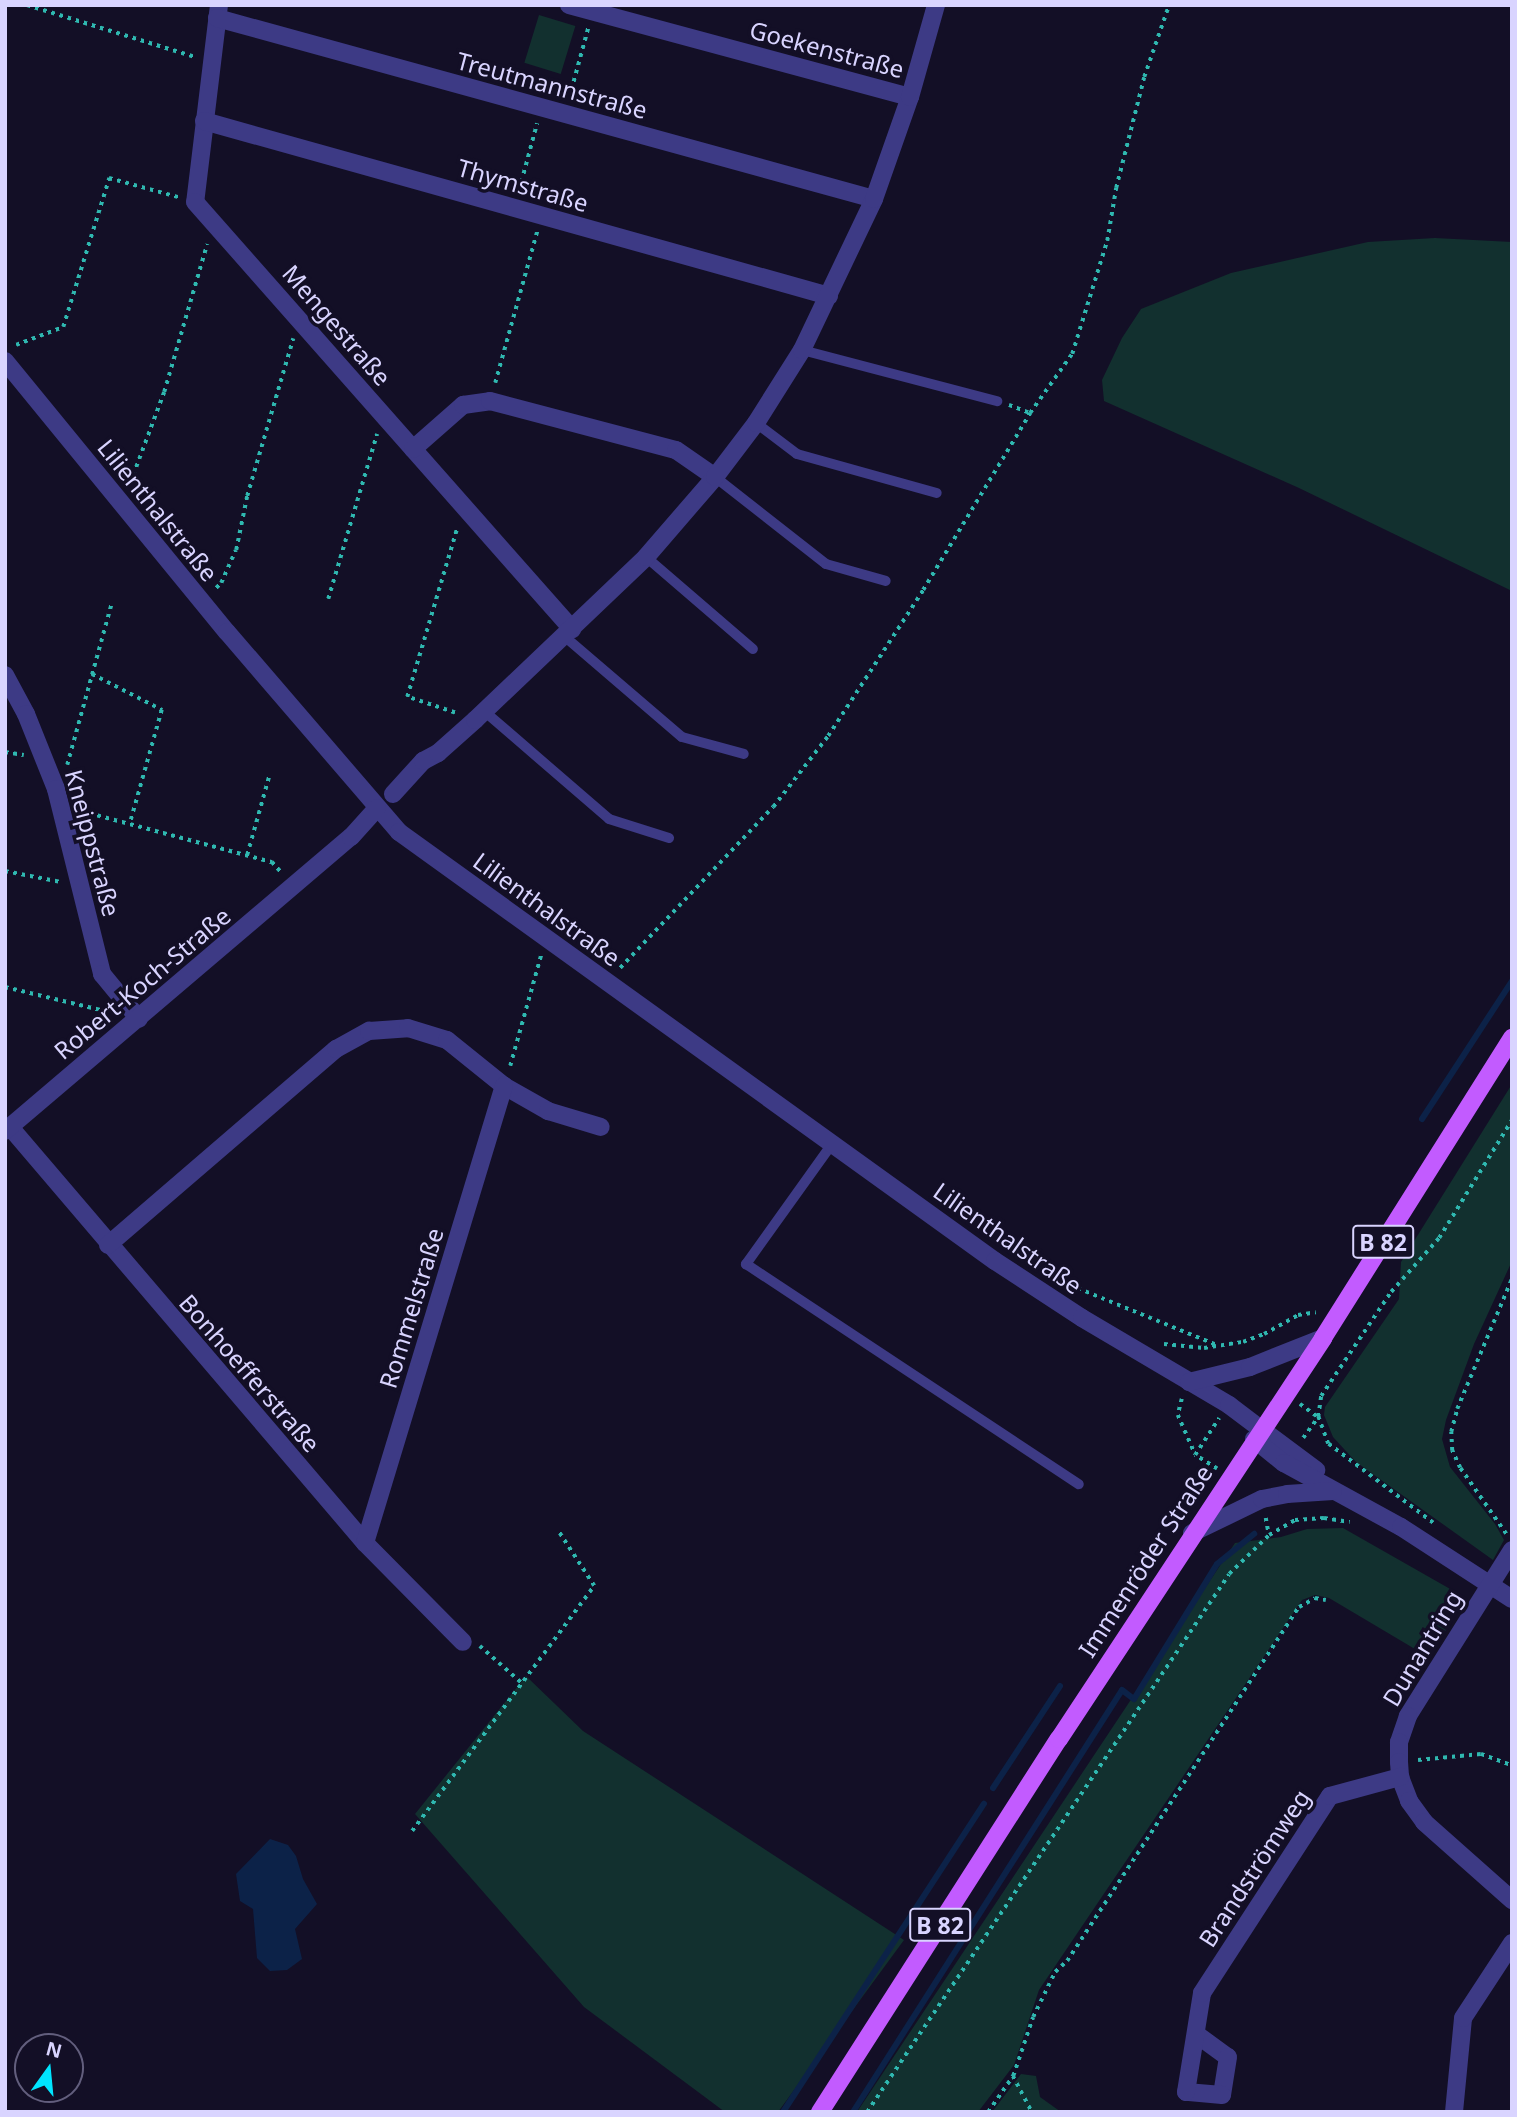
<!DOCTYPE html>
<meta charset="utf-8">
<style>
body{margin:0}
#map{position:relative;width:1517px;height:2117px;overflow:hidden;background:#130f26;font-family:"Noto Sans",sans-serif}
div>[style]{position:absolute}
.green>*{inset:0;background:#12302f;transform-origin:0 0}
.water>*{inset:0;background:#0c2248}
.stream>*{height:6px;margin:-3px;padding:0 3px;transform-origin:3px;border-radius:3px;background:#0c2248}
.path>*{height:3.5px;margin-top:-1.75px;transform-origin:0;background:repeating-linear-gradient(90deg,#2fb8b0 0 3.5px,transparent 0 8.5px)}
.service>*{height:10px;margin:-5px;padding:0 5px;transform-origin:5px;border-radius:5px;background:#3d3a85}
.minor>*{height:18px;margin:-9px;padding:0 9px;transform-origin:9px;border-radius:9px;background:#3d3a85}
.tertiary>*{height:18px;margin:-9px;padding:0 9px;transform-origin:9px;border-radius:9px;background:#3d3a85}
.primary>*{height:18px;margin:-9px;padding:0 9px;transform-origin:9px;border-radius:9px;background:#c25bff}
span{translate:-50% -50%;white-space:nowrap;text-align:center;line-height:1.15;-webkit-text-stroke:7px #130f26;paint-order:stroke}
.shield-label span{padding:2px 5px;background:#130f26;border:2px solid;border-radius:5px;-webkit-text-stroke-width:0}
.shield-label{font-size:23px;color:#d9d4ff;font-weight:700}
.street-label{font-size:24px;color:#d9d4ff}
.frame{position:absolute;inset:0;border:7px solid #d9d4ff;pointer-events:none}
.north{position:absolute;left:14px;top:2033px;width:70px;height:70px;box-sizing:border-box;background:#130f26;border:2px solid #625e7d;border-radius:50%;rotate:15deg;font-size:19px;font-weight:700;line-height:28px;text-align:center;color:#d9d4ff}
.north::after{content:'';display:block;margin:auto;width:24px;height:32px;background:#00e5ff;clip-path:polygon(50% 0,100% 100%,50% 72%,0 100%)}
</style>
<div id="map">
<div class="green">
<i style="left:539px;top:15px;width:38px;height:50px;rotate:17deg"></i>
<i style="clip-path:polygon(1435px 238px,1512px 242px,1512px 591px,1299px 488px,1104px 401px,1102px 380px,1122px 338px,1141px 309px,1231px 273px,1368px 242px)"></i>
<i style="clip-path:polygon(1512px 1084px,1512px 1261px,1474px 1344px,1446px 1420px,1442px 1439px,1450px 1467px,1495px 1524px,1504px 1540px,1493px 1560px,1356px 1462px,1333px 1437px,1324px 1415px,1325px 1407px,1399px 1299px,1401px 1262px)"></i>
<i style="clip-path:polygon(1343px 1528px,1466px 1598px,1431px 1654px,1425px 1655px,1329px 1598px,1315px 1595px,1302px 1600px,1039px 1990px,1014px 2065px,978px 2112px,857px 2112px,1235px 1543px,1281px 1537px,1307px 1529px)"></i>
<i style="clip-path:polygon(526px 1676px,583px 1731px,904px 1940px,778px 2112px,725px 2112px,584px 2007px,415px 1814px)"></i>
<i style="clip-path:polygon(1021px 2074px,1036px 2076px,1040px 2097px,1061px 2112px,992px 2112px)"></i>
</div>
<div class="water">
<i style="clip-path:polygon(270px 1839px,288px 1845px,296px 1856px,303px 1879px,317px 1904px,295px 1929px,302px 1959px,287px 1970px,270px 1971px,257px 1958px,253px 1909px,240px 1901px,236px 1874px)"></i>
</div>
<div class="stream">
<i style="left:1422px;top:1119px;width:165px;rotate:-56.9deg"></i>
<i style="left:993px;top:1788px;width:122px;rotate:-56.7deg"></i>
<i style="left:783px;top:2112px;width:368px;rotate:-56.9deg"></i>
<i style="left:853px;top:2112px;width:500px;rotate:-57.48deg"></i>
<i style="left:1122px;top:1690px;width:15px;rotate:37deg"></i>
<i style="left:1134px;top:1699px;width:158px;rotate:-58.4deg"></i>
<i style="left:1217px;top:1564px;width:48px;rotate:-39deg"></i>
</div>
<div class="path">
<i style="left:27px;top:5px;width:176px;rotate:17.2deg"></i>
<i style="left:569px;top:98px;width:73px;rotate:-74.8deg"></i>
<i style="left:519px;top:190px;width:69px;rotate:-75deg"></i>
<i style="left:16px;top:345px;width:50px;rotate:-21deg"></i>
<i style="left:63px;top:327px;width:156px;rotate:-72.8deg"></i>
<i style="left:109px;top:178px;width:72px;rotate:15.4deg"></i>
<i style="left:495px;top:383px;width:157px;rotate:-74.5deg"></i>
<i style="left:1009px;top:405px;width:22px;rotate:21deg"></i>
<i style="left:130px;top:483px;width:97px;rotate:-69.5deg"></i>
<i style="left:164px;top:392px;width:154px;rotate:-73.8deg"></i>
<i style="left:216px;top:588px;width:7px;rotate:-45deg"></i>
<i style="left:221px;top:583px;width:36px;rotate:-66deg"></i>
<i style="left:236px;top:550px;width:55px;rotate:-78.5deg"></i>
<i style="left:247px;top:496px;width:164px;rotate:-73.7deg"></i>
<i style="left:328px;top:599px;width:172px;rotate:-73.5deg"></i>
<i style="left:92px;top:674px;width:79px;rotate:27.2deg"></i>
<i style="left:162px;top:710px;width:118px;rotate:105.7deg"></i>
<i style="left:455px;top:713px;width:51px;rotate:-161.6deg"></i>
<i style="left:407px;top:697px;width:176px;rotate:-73.5deg"></i>
<i style="left:5px;top:752px;width:19px;rotate:9deg"></i>
<i style="left:67px;top:765px;width:166px;rotate:-74.6deg"></i>
<i style="left:81px;top:811px;width:198px;rotate:15deg"></i>
<i style="left:272px;top:862px;width:15px;rotate:48deg"></i>
<i style="left:247px;top:855px;width:82px;rotate:-74.4deg"></i>
<i style="left:5px;top:871px;width:57px;rotate:11.1deg"></i>
<i style="left:620px;top:968px;width:222px;rotate:-46.5deg"></i>
<i style="left:773px;top:807px;width:90px;rotate:-52.2deg"></i>
<i style="left:828px;top:736px;width:174px;rotate:-56.9deg"></i>
<i style="left:923px;top:590px;width:207px;rotate:-58.8deg"></i>
<i style="left:1030px;top:413px;width:72px;rotate:-54.6deg"></i>
<i style="left:1072px;top:354px;width:118px;rotate:-72.8deg"></i>
<i style="left:1107px;top:241px;width:54px;rotate:-80.4deg"></i>
<i style="left:1116px;top:188px;width:114px;rotate:-75.8deg"></i>
<i style="left:1144px;top:77px;width:76px;rotate:-70.9deg"></i>
<i style="left:5px;top:987px;width:107px;rotate:13.5deg"></i>
<i style="left:510px;top:1066px;width:115px;rotate:-74.4deg"></i>
<i style="left:1070px;top:1285px;width:159px;rotate:22.2deg"></i>
<i style="left:1164px;top:1344px;width:40px;rotate:5.7deg"></i>
<i style="left:1204px;top:1348px;width:39px;rotate:-9deg"></i>
<i style="left:1243px;top:1342px;width:22px;rotate:-21deg"></i>
<i style="left:1264px;top:1334px;width:39px;rotate:-29deg"></i>
<i style="left:1298px;top:1315px;width:18px;rotate:-9deg"></i>
<i style="left:1182px;top:1399px;width:16px;rotate:104deg"></i>
<i style="left:1178px;top:1415px;width:43px;rotate:66.4deg"></i>
<i style="left:1300px;top:1404px;width:22px;rotate:36deg"></i>
<i style="left:1303px;top:1438px;width:26px;rotate:-54deg"></i>
<i style="left:1217px;top:1469px;width:26px;rotate:-148deg"></i>
<i style="left:1195px;top:1455px;width:44px;rotate:-57deg"></i>
<i style="left:1266px;top:1518px;width:17px;rotate:80deg"></i>
<i style="left:1433px;top:1523px;width:131px;rotate:-143deg"></i>
<i style="left:1328px;top:1444px;width:29px;rotate:-110deg"></i>
<i style="left:1318px;top:1417px;width:21px;rotate:-82deg"></i>
<i style="left:1321px;top:1396px;width:125px;rotate:-56.1deg"></i>
<i style="left:1391px;top:1292px;width:72px;rotate:-48.4deg"></i>
<i style="left:1439px;top:1238px;width:139px;rotate:-58.3deg"></i>
<i style="left:1506px;top:1534px;width:80px;rotate:-124.9deg"></i>
<i style="left:1460px;top:1468px;width:19px;rotate:-115deg"></i>
<i style="left:1452px;top:1451px;width:19px;rotate:-93deg"></i>
<i style="left:1451px;top:1432px;width:24px;rotate:-75deg"></i>
<i style="left:1457px;top:1409px;width:142px;rotate:-67.2deg"></i>
<i style="left:480px;top:1646px;width:57px;rotate:41.5deg"></i>
<i style="left:1418px;top:1760px;width:63px;rotate:-5.4deg"></i>
<i style="left:1481px;top:1754px;width:33px;rotate:20deg"></i>
<i style="left:412px;top:1831px;width:305px;rotate:-53.4deg"></i>
<i style="left:594px;top:1586px;width:66px;rotate:-123.2deg"></i>
<i style="left:1013px;top:2076px;width:41px;rotate:62.2deg"></i>
<i style="left:867px;top:2112px;width:648px;rotate:-56.06deg"></i>
<i style="left:1229px;top:1574px;width:56px;rotate:-44.3deg"></i>
<i style="left:1269px;top:1535px;width:30px;rotate:-30deg"></i>
<i style="left:1295px;top:1520px;width:29px;rotate:-4deg"></i>
<i style="left:1324px;top:1518px;width:26px;rotate:9deg"></i>
<i style="left:988px;top:2112px;width:44px;rotate:-55.2deg"></i>
<i style="left:1013px;top:2076px;width:62px;rotate:-71.3deg"></i>
<i style="left:1033px;top:2017px;width:50px;rotate:-63.9deg"></i>
<i style="left:1055px;top:1972px;width:16px;rotate:-43deg"></i>
<i style="left:1067px;top:1961px;width:423px;rotate:-56.8deg"></i>
<i style="left:1299px;top:1607px;width:18px;rotate:-29deg"></i>
<i style="left:1315px;top:1598px;width:11px;rotate:10deg"></i>
</div>
<div class="service">
<i style="left:802px;top:350px;width:202px;rotate:14.7deg"></i>
<i style="left:756px;top:423px;width:51px;rotate:37.1deg"></i>
<i style="left:797px;top:454px;width:145px;rotate:15.6deg"></i>
<i style="left:715px;top:477px;width:141px;rotate:38.1deg"></i>
<i style="left:826px;top:564px;width:62px;rotate:15.8deg"></i>
<i style="left:646px;top:557px;width:141px;rotate:40.7deg"></i>
<i style="left:564px;top:636px;width:155px;rotate:40.6deg"></i>
<i style="left:682px;top:737px;width:64px;rotate:15.3deg"></i>
<i style="left:484px;top:711px;width:165px;rotate:40.8deg"></i>
<i style="left:609px;top:819px;width:63px;rotate:17.6deg"></i>
<i style="left:832px;top:1144px;width:148px;rotate:125.6deg"></i>
<i style="left:746px;top:1264px;width:399px;rotate:33.5deg"></i>
</div>
<div class="minor">
<i style="left:219px;top:5px;width:198px;rotate:96.9deg"></i>
<i style="left:195px;top:202px;width:570px;rotate:48.56deg"></i>
<i style="left:569px;top:5px;width:353px;rotate:15.1deg"></i>
<i style="left:217px;top:18px;width:681px;rotate:15.4deg"></i>
<i style="left:204px;top:121px;width:649px;rotate:15.64deg"></i>
<i style="left:413px;top:449px;width:67px;rotate:-41.3deg"></i>
<i style="left:463px;top:405px;width:27px;rotate:-8deg"></i>
<i style="left:490px;top:401px;width:192px;rotate:14.8deg"></i>
<i style="left:676px;top:450px;width:47px;rotate:34.7deg"></i>
<i style="left:5px;top:675px;width:44px;rotate:61.7deg"></i>
<i style="left:26px;top:714px;width:81px;rotate:68.2deg"></i>
<i style="left:56px;top:789px;width:191px;rotate:76deg"></i>
<i style="left:102px;top:974px;width:58px;rotate:50.6deg"></i>
<i style="left:393px;top:794px;width:45px;rotate:-47.7deg"></i>
<i style="left:423px;top:761px;width:17px;rotate:-28deg"></i>
<i style="left:438px;top:753px;width:50px;rotate:-41.7deg"></i>
<i style="left:475px;top:720px;width:236px;rotate:-43.6deg"></i>
<i style="left:646px;top:557px;width:106px;rotate:-49.2deg"></i>
<i style="left:715px;top:477px;width:68px;rotate:-52.8deg"></i>
<i style="left:756px;top:423px;width:86px;rotate:-57.8deg"></i>
<i style="left:802px;top:350px;width:167px;rotate:-64.5deg"></i>
<i style="left:874px;top:199px;width:108px;rotate:-70.6deg"></i>
<i style="left:910px;top:97px;width:96px;rotate:-74.2deg"></i>
<i style="left:10px;top:1127px;width:547px;rotate:49.52deg"></i>
<i style="left:365px;top:1543px;width:139px;rotate:45.3deg"></i>
<i style="left:108px;top:1245px;width:301px;rotate:-40.7deg"></i>
<i style="left:336px;top:1049px;width:38px;rotate:-29deg"></i>
<i style="left:369px;top:1031px;width:39px;rotate:-4deg"></i>
<i style="left:408px;top:1028px;width:41px;rotate:17.1deg"></i>
<i style="left:447px;top:1040px;width:73px;rotate:38.9deg"></i>
<i style="left:504px;top:1086px;width:51px;rotate:29.6deg"></i>
<i style="left:548px;top:1111px;width:55px;rotate:16.8deg"></i>
<i style="left:1261px;top:1429px;width:69px;rotate:36.7deg"></i>
<i style="left:1254px;top:1439px;width:38px;rotate:39deg"></i>
<i style="left:1284px;top:1463px;width:133px;rotate:28.7deg"></i>
<i style="left:1401px;top:1527px;width:132px;rotate:33deg"></i>
<i style="left:1192px;top:1533px;width:78px;rotate:-25.9deg"></i>
<i style="left:1262px;top:1499px;width:25px;rotate:-11deg"></i>
<i style="left:1287px;top:1494px;width:46px;rotate:-3.7deg"></i>
<i style="left:365px;top:1543px;width:478px;rotate:-73.1deg"></i>
<i style="left:1512px;top:1550px;width:196px;rotate:122.1deg"></i>
<i style="left:1408px;top:1716px;width:28px;rotate:109deg"></i>
<i style="left:1399px;top:1742px;width:20px;rotate:90deg"></i>
<i style="left:1399px;top:1762px;width:15px;rotate:86deg"></i>
<i style="left:1400px;top:1777px;width:26px;rotate:69deg"></i>
<i style="left:1409px;top:1801px;width:26px;rotate:54deg"></i>
<i style="left:1424px;top:1822px;width:118px;rotate:41.6deg"></i>
<i style="left:1196px;top:2034px;width:39px;rotate:36deg"></i>
<i style="left:1228px;top:2057px;width:38px;rotate:99deg"></i>
<i style="left:1222px;top:2095px;width:36px;rotate:-175deg"></i>
<i style="left:1186px;top:2092px;width:100px;rotate:-80.8deg"></i>
<i style="left:1202px;top:1993px;width:235px;rotate:-57deg"></i>
<i style="left:1330px;top:1796px;width:73px;rotate:-15.2deg"></i>
<i style="left:1454px;top:2112px;width:94px;rotate:-84.5deg"></i>
<i style="left:1463px;top:2018px;width:90px;rotate:-56.8deg"></i>
</div>
<div class="tertiary">
<i style="left:5px;top:361px;width:350px;rotate:50.7deg"></i>
<i style="left:227px;top:632px;width:264px;rotate:49.3deg"></i>
<i style="left:399px;top:832px;width:734px;rotate:35.75deg"></i>
<i style="left:995px;top:1261px;width:104px;rotate:33.2deg"></i>
<i style="left:1082px;top:1318px;width:171px;rotate:30.6deg"></i>
<i style="left:1229px;top:1405px;width:40px;rotate:37deg"></i>
<i style="left:5px;top:1131px;width:454px;rotate:-40.4deg"></i>
<i style="left:351px;top:837px;width:39px;rotate:-48deg"></i>
<i style="left:1189px;top:1382px;width:63px;rotate:-13.8deg"></i>
<i style="left:1250px;top:1367px;width:79px;rotate:-21.7deg"></i>
</div>
<div class="primary">
<i style="left:820px;top:2112px;width:443px;rotate:-57.4deg"></i>
<i style="left:1059px;top:1739px;width:480px;rotate:-56.6deg"></i>
<i style="left:1323px;top:1338px;width:355px;rotate:-57.8deg"></i>
</div>
<div class="shield-label">
<span style="left:1383px;top:1242px">B 82</span>
<span style="left:940px;top:1925px">B 82</span>
</div>
<div class="street-label">
<span style="left:827px;top:49px;rotate:15deg">Goekenstraße</span>
<span style="left:552px;top:85px;rotate:15deg">Treutmannstraße</span>
<span style="left:523px;top:185px;rotate:16deg">Thymstraße</span>
<span style="left:337px;top:325px;rotate:49deg">Mengestraße</span>
<span style="left:158px;top:510px;rotate:51deg">Lilienthalstraße</span>
<span style="left:93px;top:843px;rotate:75deg">Kneippstraße</span>
<span style="left:547px;top:909px;rotate:36deg">Lilienthalstraße</span>
<span style="left:142px;top:983px;rotate:-40deg">Robert-Koch-Straße</span>
<span style="left:1008px;top:1238px;rotate:35deg">Lilienthalstraße</span>
<span style="left:411px;top:1308px;rotate:-73deg">Rommelstraße</span>
<span style="left:250px;top:1373px;rotate:49deg">Bonhoefferstraße</span>
<span style="left:1145px;top:1561px;rotate:-57deg">Immenröder Straße</span>
<span style="left:1422px;top:1648px;rotate:-59deg">Dunantring</span>
<span style="left:1254px;top:1868px;rotate:-57deg">Brandströmweg</span>
</div>
<div class="frame"></div>
<div class="north">N</div>
</div>
